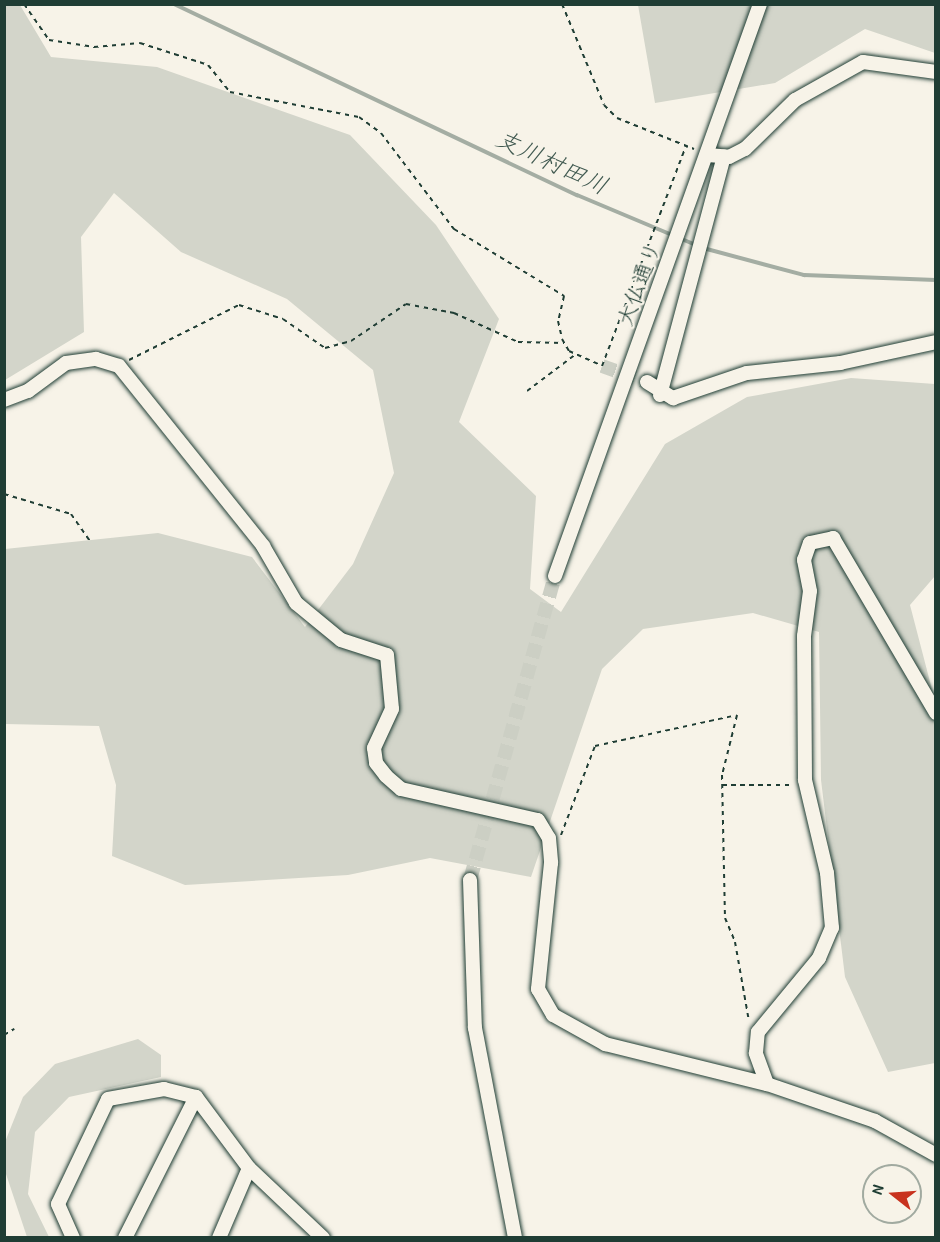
<!DOCTYPE html>
<meta charset="utf-8">
<style>
body{margin:0}
#map{position:relative;width:940px;height:1242px;overflow:hidden;background:#f7f3e8;font-family:"Patrick Hand","Klee One",sans-serif}
div>[style]{position:absolute}
.green>*{inset:0;background:#d3d5ca}
.stream>*{height:4px;margin:-2px;padding:0 2px;transform-origin:2px;border-radius:2px;background:#a4ada3}
.minor-tunnel>*{height:14px;margin-top:-7px;transform-origin:0;background:repeating-linear-gradient(90deg,#cccfc4 0 14px,transparent 0 21px)}
.path>*{height:2px;margin-top:-1px;transform-origin:0;background:repeating-linear-gradient(90deg,#1f3d34 0 4.5px,transparent 0 9px)}
.roads{filter:drop-shadow(0 0 2px #1f3d34) drop-shadow(0 0 2px #1f3d34)}
.minor>*{height:14px;margin:-7px;padding:0 7px;transform-origin:7px;border-radius:7px;background:#f7f3e8}
span{translate:-50% -50%;white-space:nowrap;text-align:center;line-height:1.15;-webkit-text-stroke:4.5px #f7f3e8;paint-order:stroke}
.street-label{font-size:22px;color:#1f3d34}
.water-label{font-size:24px;color:#405950;font-style:italic}
.frame{position:absolute;inset:0;border:6px solid #1f3d34;pointer-events:none}
.north{position:absolute;left:862px;top:1164px;width:60px;height:60px;box-sizing:border-box;background:#f7f3e8;border:2px solid #a1aaa0;border-radius:50%;rotate:287deg;font-size:16px;font-weight:700;line-height:24px;text-align:center;color:#1f3d34}
.north::after{content:'';display:block;margin:auto;width:21px;height:27px;background:#c8321e;clip-path:polygon(50% 0,100% 100%,50% 72%,0 100%)}
</style>
<div id="map">
<div class="green">
<i style="clip-path:polygon(5px 5px,20px 5px,51px 57px,157px 67px,350px 135px,436px 225px,499px 319px,459px 422px,536px 496px,530px 589px,561px 612px,665px 444px,747px 397px,851px 378px,935px 384px,935px 576px,910px 605px,935px 701px,935px 1063px,888px 1072px,845px 977px,821px 780px,819px 632px,753px 613px,643px 629px,602px 669px,531px 877px,430px 858px,348px 875px,185px 885px,112px 856px,116px 785px,99px 726px,5px 724px,5px 549px,158px 533px,252px 557px,305px 627px,353px 564px,394px 473px,373px 370px,287px 299px,181px 252px,114px 193px,81px 237px,84px 332px,5px 380px)"></i>
<i style="clip-path:polygon(638px 5px,935px 5px,935px 53px,865px 29px,775px 83px,655px 103px)"></i>
<i style="clip-path:polygon(138px 1039px,161px 1055px,161px 1077px,69px 1097px,35px 1132px,28px 1194px,49px 1237px,27px 1237px,4px 1168px,5px 1142px,23px 1097px,55px 1064px)"></i>
</div>
<div class="stream">
<i style="left:174px;top:4px;width:446px;rotate:25.4deg"></i>
<i style="left:577px;top:195px;width:129px;rotate:22.8deg"></i>
<i style="left:703px;top:248px;width:105px;rotate:15deg"></i>
<i style="left:804px;top:275px;width:132px;rotate:2.2deg"></i>
</div>
<div class="minor-tunnel">
<i style="left:602px;top:366px;width:48px;rotate:19.6deg"></i>
<i style="left:470px;top:880px;width:316px;rotate:-74.4deg"></i>
</div>
<div class="path">
<i style="left:24px;top:4px;width:44px;rotate:55.2deg"></i>
<i style="left:49px;top:40px;width:46px;rotate:8.8deg"></i>
<i style="left:94px;top:47px;width:46px;rotate:-5deg"></i>
<i style="left:140px;top:43px;width:71px;rotate:17.9deg"></i>
<i style="left:208px;top:65px;width:35px;rotate:51deg"></i>
<i style="left:230px;top:92px;width:131px;rotate:11deg"></i>
<i style="left:359px;top:117px;width:27px;rotate:36deg"></i>
<i style="left:381px;top:133px;width:121px;rotate:52.8deg"></i>
<i style="left:454px;top:229px;width:129px;rotate:31.3deg"></i>
<i style="left:564px;top:296px;width:26px;rotate:103deg"></i>
<i style="left:558px;top:321px;width:18px;rotate:77deg"></i>
<i style="left:562px;top:339px;width:14px;rotate:60deg"></i>
<i style="left:569px;top:351px;width:36px;rotate:24deg"></i>
<i style="left:602px;top:366px;width:235px;rotate:-69.1deg"></i>
<i style="left:562px;top:4px;width:109px;rotate:67.4deg"></i>
<i style="left:604px;top:105px;width:18px;rotate:45deg"></i>
<i style="left:617px;top:118px;width:83px;rotate:21.9deg"></i>
<i style="left:129px;top:360px;width:123px;rotate:-26.6deg"></i>
<i style="left:239px;top:305px;width:46px;rotate:17.7deg"></i>
<i style="left:283px;top:319px;width:51px;rotate:34.6deg"></i>
<i style="left:325px;top:348px;width:27px;rotate:-15deg"></i>
<i style="left:351px;top:341px;width:66px;rotate:-33.9deg"></i>
<i style="left:406px;top:304px;width:49px;rotate:10.6deg"></i>
<i style="left:454px;top:313px;width:70px;rotate:24.4deg"></i>
<i style="left:518px;top:342px;width:46px;rotate:1.2deg"></i>
<i style="left:527px;top:391px;width:61px;rotate:-37.1deg"></i>
<i style="left:4px;top:494px;width:70px;rotate:16.6deg"></i>
<i style="left:71px;top:514px;width:35px;rotate:55deg"></i>
<i style="left:722px;top:785px;width:72px"></i>
<i style="left:561px;top:835px;width:95px;rotate:-69.1deg"></i>
<i style="left:595px;top:746px;width:145px;rotate:-12.3deg"></i>
<i style="left:737px;top:715px;width:62px;rotate:104deg"></i>
<i style="left:722px;top:775px;width:143px;rotate:88.8deg"></i>
<i style="left:725px;top:918px;width:26px;rotate:67deg"></i>
<i style="left:735px;top:942px;width:80px;rotate:80deg"></i>
<i style="left:4px;top:1035px;width:12px;rotate:-31deg"></i>
</div>
<div class="roads">
<div class="minor">
<i style="left:708px;top:155px;width:21px;rotate:5deg"></i>
<i style="left:729px;top:157px;width:18px;rotate:-27deg"></i>
<i style="left:745px;top:149px;width:70px;rotate:-44.4deg"></i>
<i style="left:795px;top:100px;width:78px;rotate:-29.2deg"></i>
<i style="left:863px;top:62px;width:74px;rotate:7.8deg"></i>
<i style="left:647px;top:382px;width:31px;rotate:32deg"></i>
<i style="left:673px;top:398px;width:78px;rotate:-18.7deg"></i>
<i style="left:747px;top:373px;width:94px;rotate:-6.1deg"></i>
<i style="left:840px;top:363px;width:98px;rotate:-12.3deg"></i>
<i style="left:660px;top:395px;width:247px;rotate:-75deg"></i>
<i style="left:4px;top:400px;width:26px;rotate:-21deg"></i>
<i style="left:28px;top:391px;width:47px;rotate:-36.4deg"></i>
<i style="left:66px;top:363px;width:30px;rotate:-8deg"></i>
<i style="left:96px;top:359px;width:24px;rotate:17deg"></i>
<i style="left:119px;top:366px;width:231px;rotate:51.3deg"></i>
<i style="left:263px;top:546px;width:66px;rotate:59.9deg"></i>
<i style="left:296px;top:603px;width:58px;rotate:39.4deg"></i>
<i style="left:341px;top:640px;width:48px;rotate:18.1deg"></i>
<i style="left:387px;top:655px;width:54px;rotate:84.7deg"></i>
<i style="left:392px;top:709px;width:43px;rotate:114.8deg"></i>
<i style="left:374px;top:748px;width:15px;rotate:82deg"></i>
<i style="left:376px;top:763px;width:16px;rotate:52deg"></i>
<i style="left:386px;top:776px;width:20px;rotate:41deg"></i>
<i style="left:401px;top:789px;width:140px;rotate:12.8deg"></i>
<i style="left:538px;top:820px;width:21px;rotate:59deg"></i>
<i style="left:549px;top:838px;width:25px;rotate:85deg"></i>
<i style="left:551px;top:863px;width:127px;rotate:95.9deg"></i>
<i style="left:538px;top:989px;width:30px;rotate:60deg"></i>
<i style="left:553px;top:1015px;width:60px;rotate:29.1deg"></i>
<i style="left:605px;top:1044px;width:167px;rotate:13.9deg"></i>
<i style="left:767px;top:1084px;width:114px;rotate:18.9deg"></i>
<i style="left:875px;top:1121px;width:70px;rotate:29.1deg"></i>
<i style="left:555px;top:576px;width:608px;rotate:-70.28deg"></i>
<i style="left:470px;top:880px;width:148px;rotate:88.1deg"></i>
<i style="left:475px;top:1028px;width:214px;rotate:79.2deg"></i>
<i style="left:767px;top:1084px;width:33px;rotate:-110deg"></i>
<i style="left:756px;top:1053px;width:21px;rotate:-85deg"></i>
<i style="left:758px;top:1032px;width:96px;rotate:-50.5deg"></i>
<i style="left:819px;top:958px;width:33px;rotate:-67deg"></i>
<i style="left:832px;top:928px;width:55px;rotate:-95.2deg"></i>
<i style="left:827px;top:873px;width:96px;rotate:-103.3deg"></i>
<i style="left:805px;top:780px;width:144px;rotate:-90.4deg"></i>
<i style="left:804px;top:636px;width:45px;rotate:-82.4deg"></i>
<i style="left:810px;top:591px;width:32px;rotate:-101deg"></i>
<i style="left:804px;top:560px;width:18px;rotate:-71deg"></i>
<i style="left:810px;top:543px;width:24px;rotate:-12deg"></i>
<i style="left:833px;top:538px;width:203px;rotate:59.5deg"></i>
<i style="left:73px;top:1238px;width:37px;rotate:-114deg"></i>
<i style="left:58px;top:1204px;width:116px;rotate:-64.5deg"></i>
<i style="left:108px;top:1099px;width:57px;rotate:-10.1deg"></i>
<i style="left:164px;top:1089px;width:33px;rotate:14deg"></i>
<i style="left:196px;top:1097px;width:89px;rotate:53.3deg"></i>
<i style="left:249px;top:1168px;width:102px;rotate:43.4deg"></i>
<i style="left:125px;top:1238px;width:158px;rotate:-63.3deg"></i>
<i style="left:219px;top:1238px;width:76px;rotate:-66.8deg"></i>
</div>
</div>
<div class="street-label">
<span style="left:639px;top:284px;rotate:-70deg">大仏通り</span>
</div>
<div class="water-label">
<span style="left:552px;top:162px;rotate:25deg">支川村田川</span>
</div>
<div class="frame"></div>
<div class="north">N</div>
</div>
